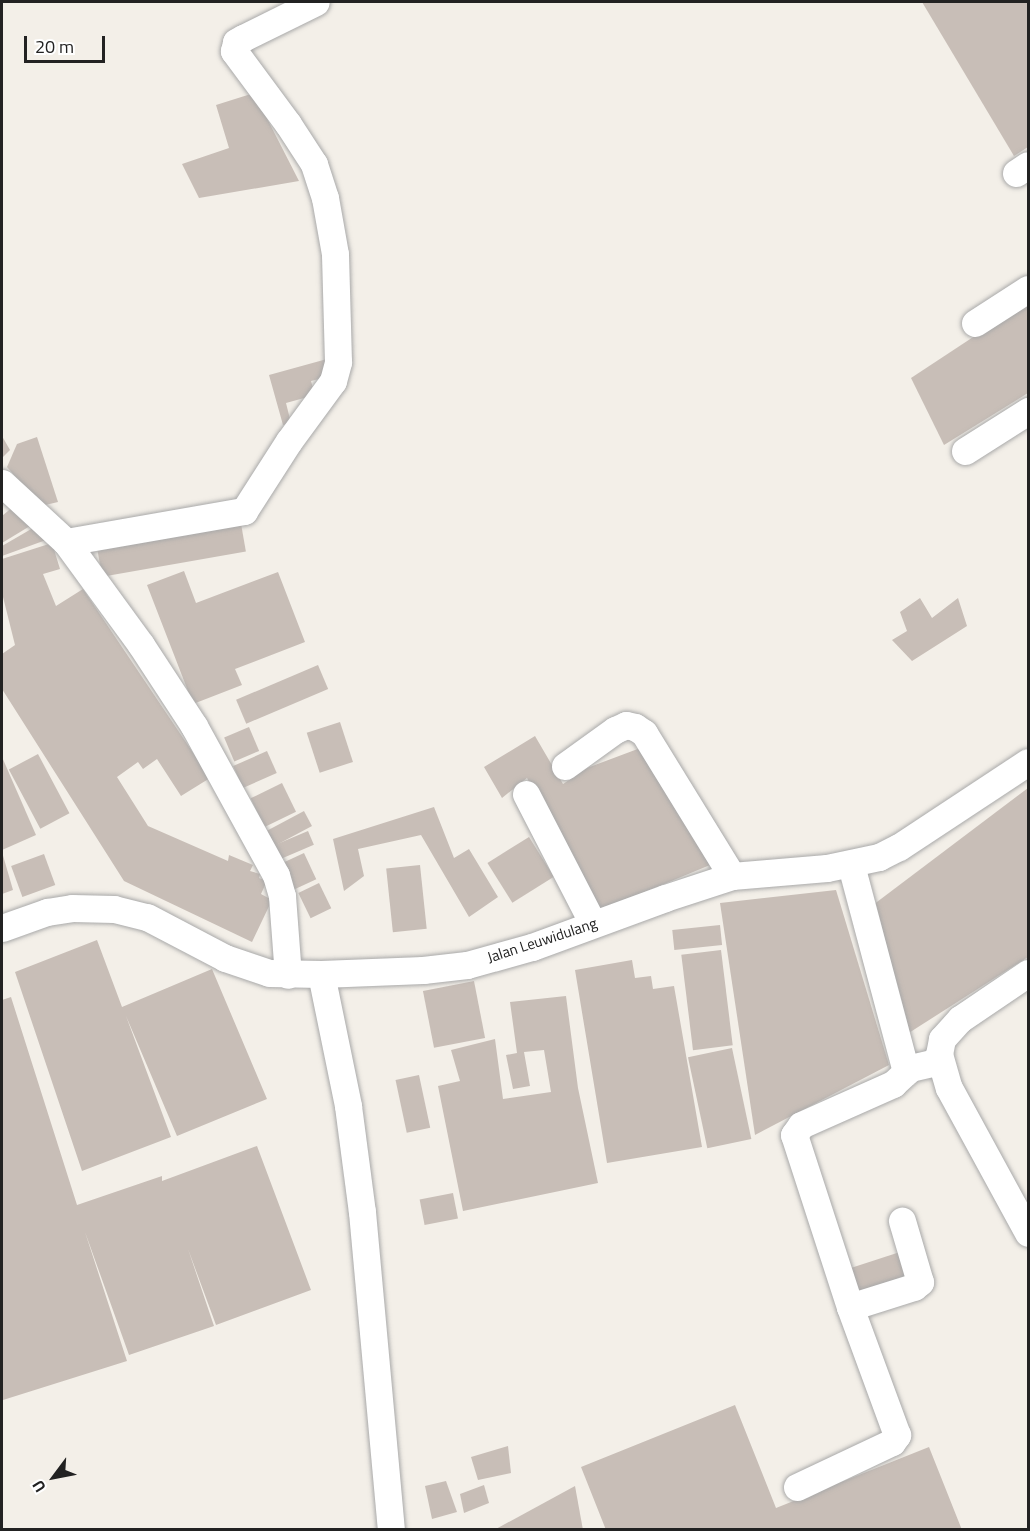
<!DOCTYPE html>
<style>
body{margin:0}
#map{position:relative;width:1030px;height:1531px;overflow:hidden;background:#f3efe8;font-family:"Titillium Web",sans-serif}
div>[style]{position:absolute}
.building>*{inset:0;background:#c8beb7;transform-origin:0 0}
.roads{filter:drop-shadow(0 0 2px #a9a9a9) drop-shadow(0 0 2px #a9a9a9)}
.minor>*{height:27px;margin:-13.5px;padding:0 13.5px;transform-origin:13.5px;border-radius:13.5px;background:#fff}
span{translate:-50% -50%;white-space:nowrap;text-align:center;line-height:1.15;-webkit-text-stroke:5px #fff;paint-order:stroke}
.street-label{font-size:15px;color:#222}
.frame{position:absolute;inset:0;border:3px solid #222;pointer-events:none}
.north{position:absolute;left:24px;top:1447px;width:60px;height:60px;-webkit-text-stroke:4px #fff;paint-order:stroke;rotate:238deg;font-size:16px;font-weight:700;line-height:24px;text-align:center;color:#222}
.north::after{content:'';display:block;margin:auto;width:21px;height:27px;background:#222;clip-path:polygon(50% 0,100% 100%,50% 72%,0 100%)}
.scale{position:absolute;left:24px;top:36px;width:81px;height:27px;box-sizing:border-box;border:3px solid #222;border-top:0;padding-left:8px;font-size:18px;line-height:21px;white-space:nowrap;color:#222;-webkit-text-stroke:4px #fff;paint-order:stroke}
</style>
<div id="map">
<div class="building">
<i style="clip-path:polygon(922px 2px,1028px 2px,1028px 147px,1014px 156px)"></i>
<i style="clip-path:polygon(254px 93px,299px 181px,199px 198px,182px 164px,229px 148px,216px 105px)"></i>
<i style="clip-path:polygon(1028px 301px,1028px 393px,944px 445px,911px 378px)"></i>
<i style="clip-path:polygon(327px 359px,331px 376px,311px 381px,315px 395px,286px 403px,291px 423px,283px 425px,269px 375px)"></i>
<i style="clip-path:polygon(2px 436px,10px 450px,2px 458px)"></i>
<i style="clip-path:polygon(37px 437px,58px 502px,41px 506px,7px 467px,17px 444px)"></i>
<i style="clip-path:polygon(14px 506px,30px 526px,2px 543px,2px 516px)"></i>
<i style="left:240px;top:518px;width:34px;height:146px;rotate:80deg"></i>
<i style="clip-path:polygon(33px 528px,46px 540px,2px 556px,2px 546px)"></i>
<i style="clip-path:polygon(52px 543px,60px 569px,43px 574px,56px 606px,83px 589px,210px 778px,181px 796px,157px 759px,143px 769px,138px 762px,117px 777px,148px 826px,228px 861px,229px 855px,253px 865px,250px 871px,260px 874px,259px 878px,267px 881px,261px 894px,272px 900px,252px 942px,124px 881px,2px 689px,2px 654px,15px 645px,2px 593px,2px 559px)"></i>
<i style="clip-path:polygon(184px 571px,196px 603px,278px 572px,305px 642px,235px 669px,242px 685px,193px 704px,147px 585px)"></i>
<i style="clip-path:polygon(920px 598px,932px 618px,958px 598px,967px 626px,912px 661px,892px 640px,907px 631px,900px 612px)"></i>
<i style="left:318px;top:665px;width:26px;height:89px;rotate:67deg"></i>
<i style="left:340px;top:722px;width:42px;height:35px;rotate:72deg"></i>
<i style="left:249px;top:727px;width:26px;height:27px;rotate:67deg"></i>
<i style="clip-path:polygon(535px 736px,563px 784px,587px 768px,643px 747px,710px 865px,599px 911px,527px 778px,502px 798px,484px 767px)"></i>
<i style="left:267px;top:751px;width:24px;height:37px;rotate:66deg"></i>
<i style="left:38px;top:754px;width:67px;height:33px;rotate:62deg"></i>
<i style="clip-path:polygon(2px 757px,36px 835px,2px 850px)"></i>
<i style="left:282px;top:783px;width:32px;height:35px;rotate:64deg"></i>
<i style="clip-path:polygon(1028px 788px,1028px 957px,904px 1036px,865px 911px)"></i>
<i style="clip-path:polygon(434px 807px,454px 858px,469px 849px,498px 897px,469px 917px,421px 835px,358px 849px,364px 876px,344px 891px,333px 839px)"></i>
<i style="left:304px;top:811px;width:17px;height:43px;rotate:62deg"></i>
<i style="left:308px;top:831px;width:15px;height:38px;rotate:67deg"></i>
<i style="left:529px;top:837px;width:47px;height:49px;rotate:58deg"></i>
<i style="clip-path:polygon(2px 852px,13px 890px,2px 894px)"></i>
<i style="left:304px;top:853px;width:29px;height:25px;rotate:65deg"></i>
<i style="left:44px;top:854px;width:33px;height:35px;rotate:70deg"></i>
<i style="left:420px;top:865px;width:64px;height:34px;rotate:84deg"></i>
<i style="left:319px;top:883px;width:28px;height:23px;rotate:64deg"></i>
<i style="clip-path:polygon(836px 890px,889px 1065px,755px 1135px,720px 903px)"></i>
<i style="left:720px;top:925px;width:20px;height:48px;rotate:84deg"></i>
<i style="clip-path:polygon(97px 940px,122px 1007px,212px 969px,267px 1099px,177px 1136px,126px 1016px,171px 1137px,82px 1171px,15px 972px)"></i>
<i style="left:721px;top:950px;width:96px;height:40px;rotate:83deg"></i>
<i style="clip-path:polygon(632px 960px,635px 978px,651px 976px,653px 989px,674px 986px,702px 1147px,607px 1163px,575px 970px)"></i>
<i style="left:474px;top:981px;width:58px;height:52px;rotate:79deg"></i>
<i style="clip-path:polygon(566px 996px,578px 1088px,598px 1183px,463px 1211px,438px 1086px,460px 1081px,451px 1050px,495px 1039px,503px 1099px,551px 1092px,544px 1050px,524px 1052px,530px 1086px,513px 1089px,506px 1055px,517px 1053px,510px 1002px)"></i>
<i style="clip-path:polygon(11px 997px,77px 1205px,162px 1176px,162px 1181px,257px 1146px,311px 1290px,216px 1325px,188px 1249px,214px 1326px,129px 1355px,85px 1232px,127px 1361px,3px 1400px,2px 1000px)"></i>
<i style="left:732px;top:1048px;width:93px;height:45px;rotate:78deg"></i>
<i style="left:419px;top:1075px;width:54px;height:24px;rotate:78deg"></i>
<i style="left:453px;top:1193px;width:26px;height:34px;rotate:79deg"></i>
<i style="left:900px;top:1252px;width:28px;height:63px;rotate:72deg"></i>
<i style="clip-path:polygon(735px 1405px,776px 1508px,929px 1447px,962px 1530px,606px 1530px,581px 1467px)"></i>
<i style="clip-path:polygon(508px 1446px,511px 1473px,478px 1480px,471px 1457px)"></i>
<i style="clip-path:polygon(446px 1481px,457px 1512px,432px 1519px,425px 1486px)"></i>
<i style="clip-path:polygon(484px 1485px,489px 1503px,464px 1513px,460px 1494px)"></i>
<i style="clip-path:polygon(575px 1486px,583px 1530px,494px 1530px)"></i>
</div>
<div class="roads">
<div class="minor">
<i style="left:1016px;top:173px;width:14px;rotate:-34deg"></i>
<i style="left:975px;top:323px;width:63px;rotate:-32.7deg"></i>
<i style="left:965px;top:451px;width:75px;rotate:-32.4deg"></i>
<i style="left:2px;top:483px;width:87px;rotate:42.7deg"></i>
<i style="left:66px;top:542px;width:127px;rotate:53.9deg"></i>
<i style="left:141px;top:645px;width:97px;rotate:56.8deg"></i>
<i style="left:194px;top:726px;width:170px;rotate:61.2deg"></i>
<i style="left:276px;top:875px;width:22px;rotate:74deg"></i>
<i style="left:282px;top:896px;width:79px;rotate:85.7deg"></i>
<i style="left:66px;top:542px;width:181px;rotate:-9.9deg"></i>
<i style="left:244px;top:511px;width:83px;rotate:-57.3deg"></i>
<i style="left:289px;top:441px;width:74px;rotate:-53.7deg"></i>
<i style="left:333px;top:381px;width:20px;rotate:-75deg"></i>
<i style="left:338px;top:362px;width:108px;rotate:-91.6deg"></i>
<i style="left:335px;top:254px;width:57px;rotate:-100.1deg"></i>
<i style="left:325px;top:198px;width:36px;rotate:-108deg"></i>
<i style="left:314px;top:164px;width:48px;rotate:-123deg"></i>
<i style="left:288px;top:124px;width:91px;rotate:-126.5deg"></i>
<i style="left:234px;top:51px;width:9px;rotate:-77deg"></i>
<i style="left:236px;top:42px;width:8px;rotate:-30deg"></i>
<i style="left:243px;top:38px;width:81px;rotate:-26.3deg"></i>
<i style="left:565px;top:766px;width:62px;rotate:-35.8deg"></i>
<i style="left:615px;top:730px;width:12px;rotate:-24deg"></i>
<i style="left:626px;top:725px;width:9px;rotate:13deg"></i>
<i style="left:635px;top:727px;width:11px;rotate:34deg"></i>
<i style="left:644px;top:733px;width:168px;rotate:58.4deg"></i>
<i style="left:526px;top:794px;width:146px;rotate:62.7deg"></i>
<i style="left:851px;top:865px;width:214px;rotate:75.1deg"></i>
<i style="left:2px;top:928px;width:48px;rotate:-19.6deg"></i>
<i style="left:47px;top:912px;width:25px;rotate:-9deg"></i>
<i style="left:72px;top:908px;width:42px;rotate:1.4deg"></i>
<i style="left:114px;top:909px;width:34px;rotate:14deg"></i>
<i style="left:147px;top:917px;width:88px;rotate:27.7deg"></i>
<i style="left:225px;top:958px;width:46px;rotate:18.8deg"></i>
<i style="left:269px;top:973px;width:52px;rotate:1.1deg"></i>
<i style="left:321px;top:974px;width:102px;rotate:-2.2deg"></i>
<i style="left:423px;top:970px;width:44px;rotate:-6.5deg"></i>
<i style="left:467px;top:965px;width:67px;rotate:-15.5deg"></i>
<i style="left:532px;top:947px;width:142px;rotate:-20.2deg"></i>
<i style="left:665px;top:898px;width:71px;rotate:-18.2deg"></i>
<i style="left:732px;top:876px;width:95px;rotate:-4.8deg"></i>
<i style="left:827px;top:868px;width:53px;rotate:-11.9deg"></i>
<i style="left:879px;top:857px;width:22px;rotate:-27deg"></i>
<i style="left:899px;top:847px;width:154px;rotate:-33.4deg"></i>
<i style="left:1028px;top:973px;width:82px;rotate:145.9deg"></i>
<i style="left:960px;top:1019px;width:27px;rotate:132deg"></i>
<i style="left:942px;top:1039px;width:15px;rotate:101deg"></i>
<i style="left:939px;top:1054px;width:35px;rotate:74deg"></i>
<i style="left:949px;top:1088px;width:165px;rotate:61.4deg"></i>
<i style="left:321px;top:974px;width:135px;rotate:78.4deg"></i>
<i style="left:348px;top:1106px;width:107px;rotate:82.5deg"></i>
<i style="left:362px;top:1212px;width:319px;rotate:84.8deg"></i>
<i style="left:850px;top:1307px;width:67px;rotate:-17.4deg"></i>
<i style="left:914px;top:1287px;width:8px;rotate:-40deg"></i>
<i style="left:920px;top:1282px;width:64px;rotate:-106.4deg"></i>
<i style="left:797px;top:1487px;width:105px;rotate:-25.3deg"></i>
<i style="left:892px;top:1442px;width:9px;rotate:-54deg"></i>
<i style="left:897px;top:1435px;width:136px;rotate:-110.2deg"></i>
<i style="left:850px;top:1307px;width:181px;rotate:-108deg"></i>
<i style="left:794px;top:1135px;width:12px;rotate:-55deg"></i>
<i style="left:801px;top:1125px;width:101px;rotate:-24deg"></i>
<i style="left:893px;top:1084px;width:23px;rotate:-43deg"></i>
<i style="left:910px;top:1068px;width:31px;rotate:-13deg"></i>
</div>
</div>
<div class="street-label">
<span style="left:542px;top:940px;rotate:-18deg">Jalan Leuwidulang</span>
</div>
<div class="frame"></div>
<div class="north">U</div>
<div class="scale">20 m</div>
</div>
